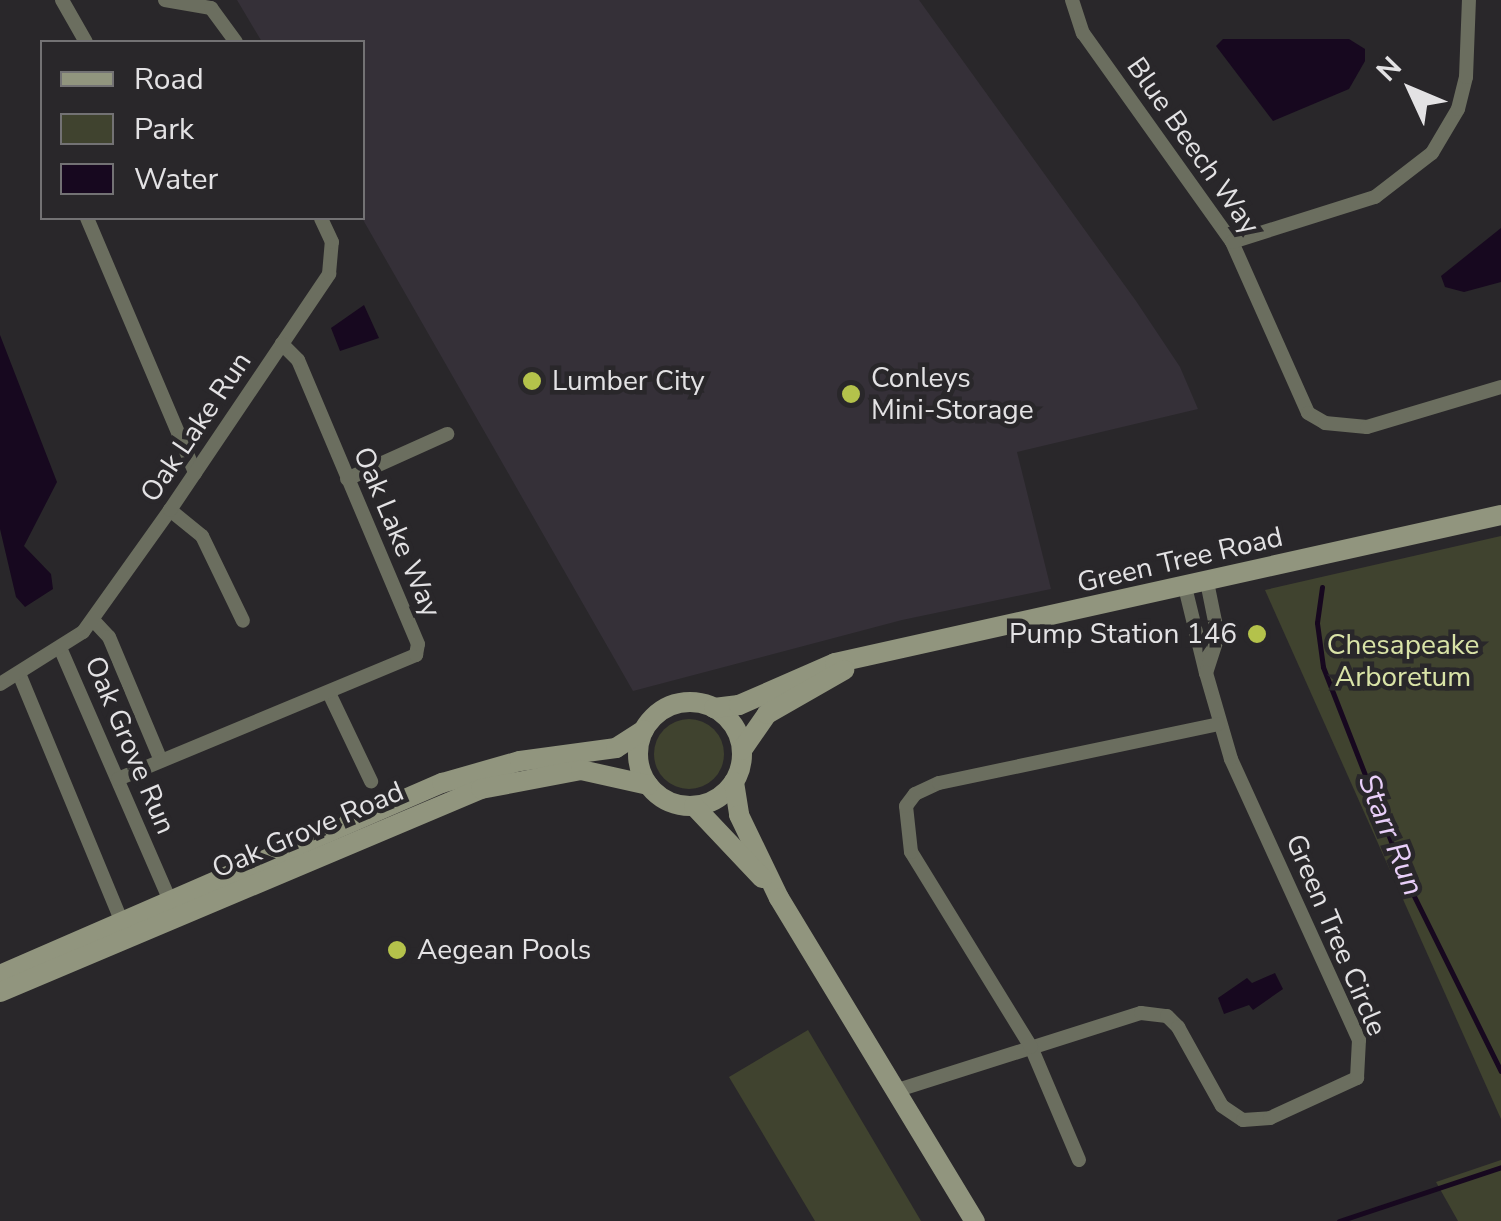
<!DOCTYPE html>
<style>
body{margin:0}
#map{position:relative;width:1501px;height:1221px;overflow:hidden;background:#29272a;font-family:"Nunito Sans",sans-serif}
div>[style]{position:absolute}
.built>*{inset:0;background:#353038}
.green>*{inset:0;background:#40432f}
.round{border-radius:50%}
.water>*{inset:0;background:#17081f}
.stream>*{height:5px;margin:-2.5px;padding:0 2.5px;transform-origin:2.5px;border-radius:2.5px;background:#17081f}
.street>*{height:14px;margin:-7px;padding:0 7px;transform-origin:7px;border-radius:7px;background:#6b6e5f}
.secondary>*{height:20px;margin:-10px;padding:0 10px;transform-origin:10px;border-radius:10px;background:#91957e}
.secondary>.ring{margin:-10px;padding:0;box-sizing:content-box;background:none;border:20px solid #91957e;border-radius:50%}
.dots>*{width:28px;height:28px;translate:-50% -50%;box-sizing:border-box;border:5px solid #29272a;border-radius:50%}
span{translate:-50% -50%;white-space:nowrap;text-align:center;line-height:1.15;-webkit-text-stroke:9px #29272a;paint-order:stroke}
.street-label{font-size:28px;color:#e3e2e4}
.poi-label{font-size:28px;color:#e3e2e4}
.left{translate:0 -50%;text-align:left}
.right{translate:-100% -50%;text-align:right}
.park-label{font-size:28px;color:#d9e3a7}
.water-label{font-size:30px;color:#e9cff9;font-style:italic}
.legend{position:absolute;left:40px;top:40px;width:325px;height:180px;box-sizing:border-box;background:#29272a;border:2px solid #737274;margin:0;padding:12px 18px;list-style:none;font-size:30px;color:#e3e2e4}
.legend li{display:flex;align-items:center;gap:20px;height:50px}
.legend b{width:50px;border:2px solid #737274}
.north{position:absolute;left:1361px;top:40px;width:100px;height:100px;-webkit-text-stroke:8px #29272a;paint-order:stroke;rotate:314deg;font-size:28px;font-weight:700;line-height:40px;text-align:center;color:#e3e2e4}
.north::after{content:'';display:block;margin:auto;width:35px;height:45px;background:#e3e2e4;clip-path:polygon(50% 0,100% 100%,50% 72%,0 100%)}
</style>
<div id="map">
<div class="built">
<i style="clip-path:polygon(237px 0,919px 0,1136px 301px,1180px 367px,1198px 409px,1017px 452px,1051px 589px,902px 620px,633px 691px,362px 218px,362px 42px,262px 42px)"></i>
</div>
<div class="green">
<i style="clip-path:polygon(1501px 536px,1501px 1119px,1265px 590px)"></i>
<i class="round" style="left:654px;top:719px;width:70px;height:70px"></i>
<i style="clip-path:polygon(808px 1030px,921px 1221px,815px 1221px,729px 1077px)"></i>
<i style="clip-path:polygon(1501px 1160px,1501px 1221px,1458px 1221px,1436px 1182px)"></i>
</div>
<div class="water">
<i style="clip-path:polygon(1223px 39px,1349px 39px,1365px 49px,1365px 61px,1349px 89px,1273px 121px,1216px 46px)"></i>
<i style="clip-path:polygon(1501px 228px,1501px 282px,1464px 292px,1445px 287px,1441px 276px)"></i>
<i style="clip-path:polygon(364px 305px,379px 338px,340px 351px,331px 328px)"></i>
<i style="clip-path:polygon(0 335px,57px 482px,24px 546px,51px 574px,53px 589px,25px 607px,16px 597px,0 529px)"></i>
<i style="clip-path:polygon(1275px 973px,1283px 989px,1253px 1010px,1249px 1005px,1224px 1014px,1218px 998px,1247px 978px,1252px 983px)"></i>
</div>
<div class="stream">
<i style="left:1322px;top:587px;width:36px;rotate:98deg"></i>
<i style="left:1317px;top:623px;width:44px;rotate:82.2deg"></i>
<i style="left:1323px;top:667px;width:229px;rotate:68.7deg"></i>
<i style="left:1406px;top:880px;width:213px;rotate:63.6deg"></i>
<i style="left:1339px;top:1221px;width:171px;rotate:-18.4deg"></i>
</div>
<div class="street">
<i style="left:62px;top:0;width:48px;rotate:60.3deg"></i>
<i style="left:165px;top:0;width:47px;rotate:9.9deg"></i>
<i style="left:211px;top:8px;width:42px;rotate:53.7deg"></i>
<i style="left:1072px;top:0;width:35px;rotate:72deg"></i>
<i style="left:1083px;top:33px;width:257px;rotate:54.5deg"></i>
<i style="left:1232px;top:242px;width:187px;rotate:66deg"></i>
<i style="left:1308px;top:413px;width:20px;rotate:30deg"></i>
<i style="left:1325px;top:423px;width:42px;rotate:5.4deg"></i>
<i style="left:1367px;top:427px;width:140px;rotate:-16.6deg"></i>
<i style="left:87px;top:218px;width:277px;rotate:67deg"></i>
<i style="left:1232px;top:242px;width:150px;rotate:-17.5deg"></i>
<i style="left:1375px;top:197px;width:72px;rotate:-37.7deg"></i>
<i style="left:1432px;top:153px;width:51px;rotate:-59.4deg"></i>
<i style="left:1458px;top:109px;width:33px;rotate:-76deg"></i>
<i style="left:1466px;top:77px;width:77px;rotate:-87.8deg"></i>
<i style="left:347px;top:479px;width:110px;rotate:-24.2deg"></i>
<i style="left:170px;top:510px;width:41px;rotate:39.1deg"></i>
<i style="left:202px;top:536px;width:94px;rotate:64.2deg"></i>
<i style="left:1185px;top:587px;width:89px;rotate:76.3deg"></i>
<i style="left:1206px;top:673px;width:39px;rotate:-72deg"></i>
<i style="left:1218px;top:636px;width:55px;rotate:-101.5deg"></i>
<i style="left:93px;top:620px;width:23px;rotate:47deg"></i>
<i style="left:109px;top:637px;width:134px;rotate:67.2deg"></i>
<i style="left:61px;top:650px;width:278px;rotate:66.5deg"></i>
<i style="left:20px;top:676px;width:275px;rotate:67.5deg"></i>
<i style="left:0;top:684px;width:98px;rotate:-32.1deg"></i>
<i style="left:83px;top:632px;width:150px;rotate:-54.5deg"></i>
<i style="left:170px;top:510px;width:285px;rotate:-56deg"></i>
<i style="left:329px;top:274px;width:32px;rotate:-85deg"></i>
<i style="left:332px;top:242px;width:26px;rotate:-115deg"></i>
<i style="left:329px;top:693px;width:98px;rotate:64.5deg"></i>
<i style="left:118px;top:779px;width:323px;rotate:-22.6deg"></i>
<i style="left:416px;top:655px;width:11px;rotate:-80deg"></i>
<i style="left:418px;top:644px;width:308px;rotate:-112.9deg"></i>
<i style="left:298px;top:360px;width:23px;rotate:-135deg"></i>
<i style="left:898px;top:1090px;width:255px;rotate:-17.6deg"></i>
<i style="left:1141px;top:1013px;width:26px;rotate:7deg"></i>
<i style="left:1167px;top:1016px;width:16px;rotate:45deg"></i>
<i style="left:1178px;top:1027px;width:90px;rotate:60.9deg"></i>
<i style="left:1222px;top:1106px;width:25px;rotate:34deg"></i>
<i style="left:1243px;top:1120px;width:27px;rotate:-4deg"></i>
<i style="left:1270px;top:1118px;width:96px;rotate:-24.7deg"></i>
<i style="left:1357px;top:1078px;width:38px;rotate:-87deg"></i>
<i style="left:1359px;top:1040px;width:309px;rotate:-114.5deg"></i>
<i style="left:1231px;top:759px;width:90px;rotate:-106.2deg"></i>
<i style="left:1079px;top:1160px;width:123px;rotate:-113deg"></i>
<i style="left:1031px;top:1047px;width:229px;rotate:-121.6deg"></i>
<i style="left:911px;top:852px;width:46px;rotate:-96.2deg"></i>
<i style="left:906px;top:806px;width:15px;rotate:-53deg"></i>
<i style="left:915px;top:794px;width:26px;rotate:-25deg"></i>
<i style="left:939px;top:783px;width:285px;rotate:-11.9deg"></i>
</div>
<div class="secondary">
<i class="ring" style="left:638px;top:702px;width:84px;height:84px"></i>
<i style="left:714px;top:708px;width:25px;rotate:-7deg"></i>
<i style="left:739px;top:705px;width:105px;rotate:-23.6deg"></i>
<i style="left:835px;top:663px;width:682px;rotate:-12.53deg"></i>
<i style="left:742px;top:750px;width:44px;rotate:-55.2deg"></i>
<i style="left:767px;top:714px;width:89px;rotate:-29.7deg"></i>
<i style="left:734px;top:782px;width:33px;rotate:81deg"></i>
<i style="left:739px;top:815px;width:92px;rotate:64.3deg"></i>
<i style="left:779px;top:898px;width:378px;rotate:58.8deg"></i>
<i style="left:694px;top:806px;width:99px;rotate:46.6deg"></i>
<i style="left:0;top:975px;width:482px;rotate:-23.5deg"></i>
<i style="left:442px;top:783px;width:81px;rotate:-15.8deg"></i>
<i style="left:520px;top:761px;width:97px;rotate:-7.7deg"></i>
<i style="left:616px;top:748px;width:33px;rotate:-33deg"></i>
<i style="left:0;top:992px;width:522px;rotate:-22.88deg"></i>
<i style="left:481px;top:789px;width:102px;rotate:-10.8deg"></i>
<i style="left:581px;top:770px;width:69px;rotate:12.6deg"></i>
</div>
<div class="dots">
<i style="left:532px;top:381px;background:#b4c24b"></i>
<i style="left:851px;top:394px;background:#b4c24b"></i>
<i style="left:1257px;top:634px;background:#b4c24b"></i>
<i style="left:397px;top:950px;background:#b4c24b"></i>
</div>
<div class="street-label">
<span style="left:1193px;top:146px;rotate:55deg">Blue Beech Way</span>
<span style="left:196px;top:427px;rotate:-56deg">Oak Lake Run</span>
<span style="left:397px;top:532px;rotate:67deg">Oak Lake Way</span>
<span style="left:1180px;top:560px;rotate:-13deg">Green Tree Road</span>
<span style="left:130px;top:745px;rotate:67deg">Oak Grove Run</span>
<span style="left:308px;top:830px;rotate:-23deg">Oak Grove Road</span>
<span style="left:1336px;top:935px;rotate:67deg">Green Tree Circle</span>
</div>
<div class="poi-label">
<span class="left" style="left:871px;top:394px">Conleys<br>Mini-Storage</span>
<span class="left" style="left:552px;top:381px">Lumber City</span>
<span class="right" style="left:1237px;top:634px">Pump Station 146</span>
<span class="left" style="left:417px;top:950px">Aegean Pools</span>
</div>
<div class="park-label">
<span style="left:1403px;top:661px">Chesapeake<br>Arboretum</span>
</div>
<div class="water-label">
<span style="left:1390px;top:835px;rotate:68deg">Starr Run</span>
</div>
<ul class="legend">
<li><b style="height:12px;background:#91957e"></b>Road</li>
<li><b style="height:28px;background:#40432f"></b>Park</li>
<li><b style="height:28px;background:#17081f"></b>Water</li>
</ul>
<div class="north">N</div>
</div>
